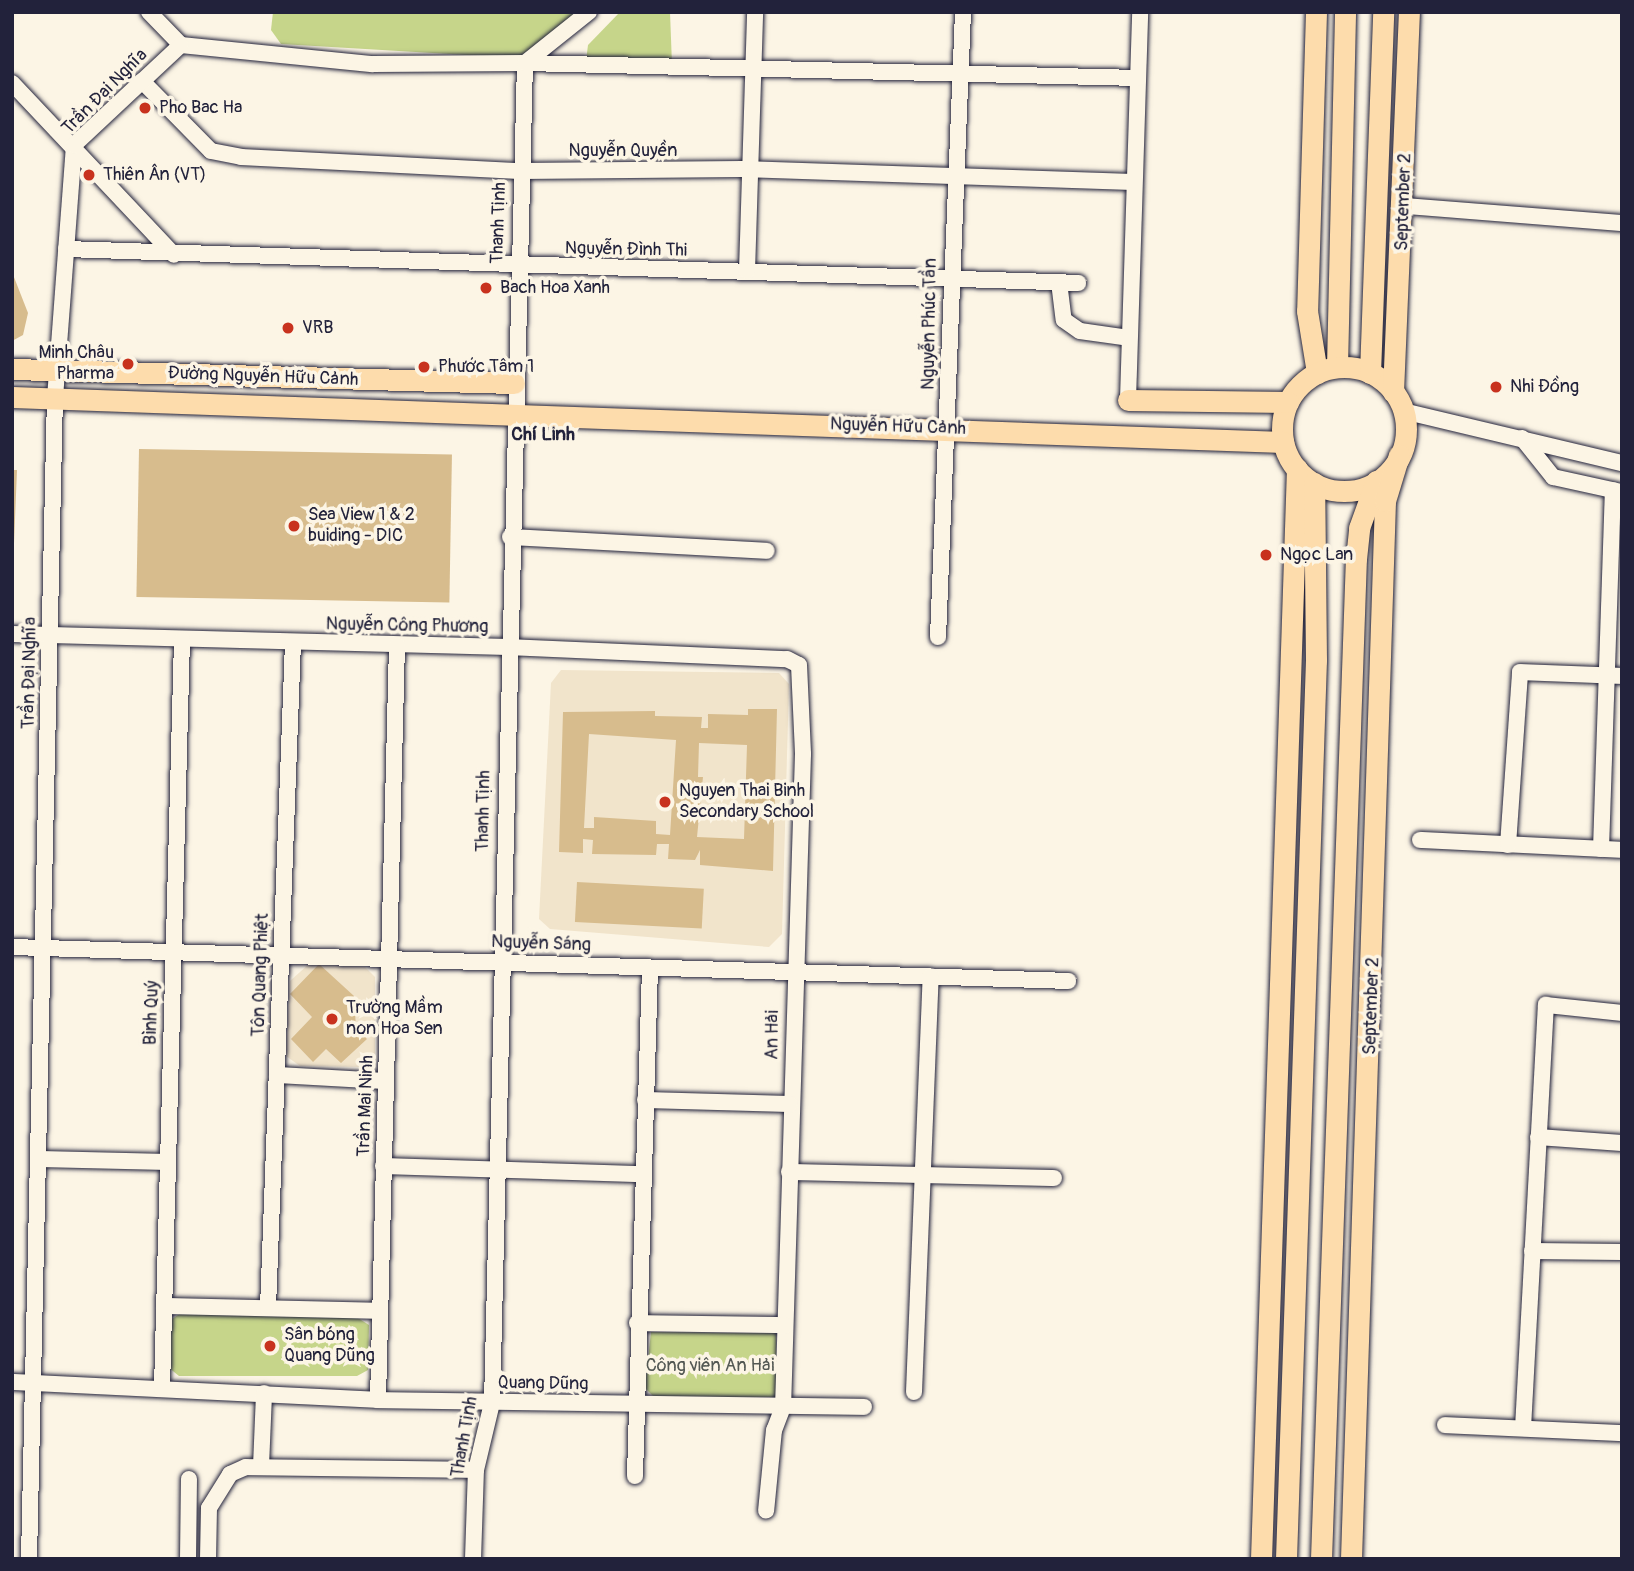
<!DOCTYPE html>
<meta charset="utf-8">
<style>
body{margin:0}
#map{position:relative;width:1634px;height:1571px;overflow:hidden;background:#fcf5e5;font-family:Pangolin,sans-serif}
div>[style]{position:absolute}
.built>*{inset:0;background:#f1e4cb}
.green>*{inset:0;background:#c6d58a}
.building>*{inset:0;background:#d7bc8d;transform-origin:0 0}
.roads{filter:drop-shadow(0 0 2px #22223b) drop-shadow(0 0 2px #22223b)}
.minor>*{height:16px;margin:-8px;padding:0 8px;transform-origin:8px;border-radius:8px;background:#fcf5e5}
.major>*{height:21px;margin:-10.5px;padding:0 10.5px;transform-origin:10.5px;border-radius:10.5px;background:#fddcac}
.major>.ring{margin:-10.5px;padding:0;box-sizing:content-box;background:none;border:21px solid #fddcac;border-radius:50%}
.dots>*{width:19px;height:19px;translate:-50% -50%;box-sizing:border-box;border:4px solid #fcf5e5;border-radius:50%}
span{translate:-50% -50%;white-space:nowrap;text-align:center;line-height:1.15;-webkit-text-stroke:7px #fcf5e5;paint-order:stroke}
.street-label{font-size:18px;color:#22223b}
.poi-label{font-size:18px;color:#22223b}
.left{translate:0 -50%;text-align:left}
.right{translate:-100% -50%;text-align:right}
.park-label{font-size:18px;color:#535853}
.neighbourhood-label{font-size:19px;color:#22223b;font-weight:700}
.frame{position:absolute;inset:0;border:14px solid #22223b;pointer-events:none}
</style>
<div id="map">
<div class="built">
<i style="clip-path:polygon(561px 670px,779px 673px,789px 684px,782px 934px,769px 947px,550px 929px,539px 919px,551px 683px)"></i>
<i style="clip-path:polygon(310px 963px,365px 967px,375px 977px,375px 1059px,364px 1067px,300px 1066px,286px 1056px,290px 981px)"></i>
</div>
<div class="green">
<i style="clip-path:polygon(273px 12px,581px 12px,531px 55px,500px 57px,281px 44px,271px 30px)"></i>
<i style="clip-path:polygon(620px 12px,670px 12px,672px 65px,586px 61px,588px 45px)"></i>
<i style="clip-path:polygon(181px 1313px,358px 1318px,369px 1325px,368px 1370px,357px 1376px,179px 1376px,168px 1367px,169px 1321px)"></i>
<i style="clip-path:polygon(651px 1332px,776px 1333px,777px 1397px,655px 1398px,645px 1388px)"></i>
</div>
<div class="building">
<i style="clip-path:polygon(12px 272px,28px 313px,23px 335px,12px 341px)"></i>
<i style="left:139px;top:449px;width:313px;height:148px;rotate:1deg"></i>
<i style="clip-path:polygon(12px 470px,17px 470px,14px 544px,12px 544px)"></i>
<i style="clip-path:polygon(evenodd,748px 709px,777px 709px,773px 871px,700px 865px,700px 850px,695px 860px,668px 859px,669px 844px,657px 844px,656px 855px,592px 854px,593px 840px,583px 839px,583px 853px,559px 852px,563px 712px,655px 711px,655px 716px,702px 717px,701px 728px,708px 728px,708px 714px,748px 715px,748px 709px,589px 734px,676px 740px,670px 835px,656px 834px,656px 821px,594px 817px,594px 828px,584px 828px,589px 734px,748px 709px,699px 743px,747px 745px,744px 839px,697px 837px,703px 777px,698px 777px,699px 743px)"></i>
<i style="left:577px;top:882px;width:127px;height:40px;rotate:3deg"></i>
<i style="clip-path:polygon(319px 964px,354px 996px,356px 1028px,367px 1039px,341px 1063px,326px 1049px,313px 1062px,291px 1039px,312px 1017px,290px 994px)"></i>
</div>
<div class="roads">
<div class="minor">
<i style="left:149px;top:12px;width:46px;rotate:45.9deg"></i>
<i style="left:181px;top:45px;width:193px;rotate:5.7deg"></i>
<i style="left:373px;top:64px;width:152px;rotate:-0.4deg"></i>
<i style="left:525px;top:63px;width:82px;rotate:-38.6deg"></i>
<i style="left:142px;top:81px;width:98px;rotate:45.4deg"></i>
<i style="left:211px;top:151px;width:31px;rotate:11deg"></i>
<i style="left:241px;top:157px;width:279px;rotate:2.9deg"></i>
<i style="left:520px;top:171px;width:222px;rotate:-0.5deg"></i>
<i style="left:742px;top:169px;width:391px;rotate:1.9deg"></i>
<i style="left:12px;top:83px;width:236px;rotate:46.7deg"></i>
<i style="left:1406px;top:206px;width:217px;rotate:4.5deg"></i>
<i style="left:66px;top:249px;width:1013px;rotate:1.92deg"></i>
<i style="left:747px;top:271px;width:259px;rotate:-88.2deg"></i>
<i style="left:1059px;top:282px;width:38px;rotate:83deg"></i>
<i style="left:1064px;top:320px;width:19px;rotate:35deg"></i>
<i style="left:1080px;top:331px;width:49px;rotate:8.1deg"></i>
<i style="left:1128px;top:400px;width:388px;rotate:-88.2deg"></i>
<i style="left:1403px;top:411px;width:225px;rotate:13.4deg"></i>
<i style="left:1522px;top:438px;width:50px;rotate:51.5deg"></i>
<i style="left:1553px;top:477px;width:70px;rotate:12.4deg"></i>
<i style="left:510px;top:537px;width:257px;rotate:3.1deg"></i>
<i style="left:12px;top:634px;width:496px;rotate:1.5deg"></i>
<i style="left:508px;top:647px;width:279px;rotate:2.5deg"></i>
<i style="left:787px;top:659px;width:13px;rotate:27deg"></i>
<i style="left:799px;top:665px;width:89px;rotate:87.4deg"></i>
<i style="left:803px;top:754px;width:653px;rotate:91.75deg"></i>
<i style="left:783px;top:1407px;width:25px;rotate:111deg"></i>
<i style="left:774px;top:1430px;width:81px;rotate:95.6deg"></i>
<i style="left:938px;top:637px;width:625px;rotate:-87.71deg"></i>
<i style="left:1420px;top:840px;width:202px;rotate:2.8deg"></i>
<i style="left:1508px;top:845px;width:173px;rotate:-86deg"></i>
<i style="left:1520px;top:672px;width:102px;rotate:2.2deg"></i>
<i style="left:1601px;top:849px;width:359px;rotate:-88.1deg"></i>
<i style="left:12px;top:947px;width:1057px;rotate:1.84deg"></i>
<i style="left:277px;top:1075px;width:109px;rotate:3.2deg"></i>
<i style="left:645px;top:1100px;width:145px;rotate:1.6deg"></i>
<i style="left:1538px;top:1137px;width:84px;rotate:4.1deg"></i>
<i style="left:40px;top:1159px;width:128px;rotate:1.3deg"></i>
<i style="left:383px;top:1166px;width:260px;rotate:1.8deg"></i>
<i style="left:789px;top:1172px;width:265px;rotate:1.3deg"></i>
<i style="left:1532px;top:1251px;width:90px;rotate:0.6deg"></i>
<i style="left:164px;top:1306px;width:215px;rotate:1.3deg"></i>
<i style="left:268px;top:1308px;width:665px;rotate:-87.85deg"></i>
<i style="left:637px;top:1323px;width:148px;rotate:0.8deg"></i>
<i style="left:12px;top:1382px;width:366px;rotate:2.8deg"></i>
<i style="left:378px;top:1400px;width:486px;rotate:0.8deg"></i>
<i style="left:162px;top:1388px;width:748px;rotate:-88.47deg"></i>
<i style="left:914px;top:1392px;width:416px;rotate:-87.7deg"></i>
<i style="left:378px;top:1400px;width:755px;rotate:-88.56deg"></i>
<i style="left:1445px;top:1425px;width:177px;rotate:2.6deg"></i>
<i style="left:1523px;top:1428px;width:424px;rotate:-86.9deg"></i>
<i style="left:1546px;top:1005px;width:76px;rotate:6deg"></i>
<i style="left:261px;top:1466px;width:73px;rotate:-87.6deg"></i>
<i style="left:635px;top:1476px;width:508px;rotate:-88.31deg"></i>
<i style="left:29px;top:1559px;width:1161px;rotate:-88.72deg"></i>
<i style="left:55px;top:398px;width:254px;rotate:-85.7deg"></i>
<i style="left:74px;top:145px;width:146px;rotate:-43.1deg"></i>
<i style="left:188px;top:1559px;width:80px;rotate:-89.3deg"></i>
<i style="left:208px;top:1559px;width:51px;rotate:-88.9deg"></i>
<i style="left:209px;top:1508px;width:40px;rotate:-58deg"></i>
<i style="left:230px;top:1474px;width:17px;rotate:-24deg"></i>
<i style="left:246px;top:1467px;width:230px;rotate:0.7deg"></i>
<i style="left:473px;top:1559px;width:89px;rotate:-88.1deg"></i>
<i style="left:476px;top:1470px;width:69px;rotate:-76.6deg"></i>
<i style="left:492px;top:1403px;width:1340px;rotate:-88.59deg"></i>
<i style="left:525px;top:63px;width:613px;rotate:1.4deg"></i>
</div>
<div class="major">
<i style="left:1316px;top:12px;width:299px;rotate:91.7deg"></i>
<i style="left:1307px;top:311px;width:63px;rotate:80.8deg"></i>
<i style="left:1337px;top:367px;width:355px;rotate:-88.7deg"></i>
<i class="ring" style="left:1282px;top:367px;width:103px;height:103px"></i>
<i style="left:12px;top:369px;width:502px;rotate:1.6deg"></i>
<i style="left:1370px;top:373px;width:361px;rotate:-87.9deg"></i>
<i style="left:1393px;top:392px;width:380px;rotate:-87.6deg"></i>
<i style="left:12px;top:397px;width:1272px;rotate:2.03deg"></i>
<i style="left:1128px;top:400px;width:160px;rotate:0.7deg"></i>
<i style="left:1261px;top:1559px;width:1091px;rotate:-88.11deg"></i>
<i style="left:1286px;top:1559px;width:900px;rotate:-88.09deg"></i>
<i style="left:1316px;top:660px;width:177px;rotate:-90.6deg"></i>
<i style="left:1321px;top:1559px;width:1001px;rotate:-88deg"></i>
<i style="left:1356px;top:559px;width:31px;rotate:-84deg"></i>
<i style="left:1359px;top:528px;width:50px;rotate:-70.1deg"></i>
<i style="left:1351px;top:1559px;width:1059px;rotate:-88.16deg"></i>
<i style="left:1385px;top:501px;width:48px;rotate:-73.1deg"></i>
</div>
</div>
<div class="dots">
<i style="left:145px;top:108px;background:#c8321e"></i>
<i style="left:89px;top:175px;background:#c8321e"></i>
<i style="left:486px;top:288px;background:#c8321e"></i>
<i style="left:288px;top:328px;background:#c8321e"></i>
<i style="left:128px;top:364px;background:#c8321e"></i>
<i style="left:424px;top:367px;background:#c8321e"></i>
<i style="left:1496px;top:387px;background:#c8321e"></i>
<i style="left:294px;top:526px;background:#c8321e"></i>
<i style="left:1266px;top:555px;background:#c8321e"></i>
<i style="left:665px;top:802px;background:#c8321e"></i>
<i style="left:332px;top:1019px;background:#c8321e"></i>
<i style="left:270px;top:1346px;background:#c8321e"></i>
</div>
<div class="street-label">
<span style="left:105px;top:92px;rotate:-45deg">Trần Đại Nghĩa</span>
<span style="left:623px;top:151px">Nguyễn Quyền</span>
<span style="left:1404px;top:202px;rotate:-88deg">September 2</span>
<span style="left:499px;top:223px;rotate:-88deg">Thanh Tịnh</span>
<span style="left:626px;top:250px;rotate:1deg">Nguyễn Đình Thi</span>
<span style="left:930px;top:324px;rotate:-89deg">Nguyễn Phúc Tần</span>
<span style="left:263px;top:377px;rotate:2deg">Đường Nguyễn Hữu Cảnh</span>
<span style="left:898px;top:427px;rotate:2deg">Nguyễn Hữu Cảnh</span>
<span style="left:407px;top:626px;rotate:1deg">Nguyễn Công Phương</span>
<span style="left:30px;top:673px;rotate:-89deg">Trần Đại Nghĩa</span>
<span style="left:484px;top:811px;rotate:-89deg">Thanh Tịnh</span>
<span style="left:541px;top:944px;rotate:2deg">Nguyễn Sáng</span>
<span style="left:261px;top:975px;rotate:-88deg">Tôn Quang Phiệt</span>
<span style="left:1372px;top:1006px;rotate:-88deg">September 2</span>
<span style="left:152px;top:1013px;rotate:-88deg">Bình Quý</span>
<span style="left:773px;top:1035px;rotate:-89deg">An Hải</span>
<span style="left:366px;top:1106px;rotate:-88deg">Trần Mai Ninh</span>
<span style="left:543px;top:1384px;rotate:1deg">Quang Dũng</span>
<span style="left:465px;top:1437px;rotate:-80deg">Thanh Tịnh</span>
</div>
<div class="poi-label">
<span class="left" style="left:159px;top:108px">Pho Bac Ha</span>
<span class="left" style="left:103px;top:175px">Thiên Ân (VT)</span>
<span class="left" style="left:500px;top:288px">Bach Hoa Xanh</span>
<span class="left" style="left:302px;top:328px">VRB</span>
<span class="right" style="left:114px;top:364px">Minh Châu<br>Pharma</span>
<span class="left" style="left:438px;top:367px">Phước Tâm 1</span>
<span class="left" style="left:1510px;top:387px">Nhi Đồng</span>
<span class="left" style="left:308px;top:526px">Sea View 1 &amp; 2<br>buiding - DIC</span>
<span class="left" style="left:1280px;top:555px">Ngọc Lan</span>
<span class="left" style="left:679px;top:802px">Nguyen Thai Binh<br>Secondary School</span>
<span class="left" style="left:346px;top:1019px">Trường Mầm<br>non Hoa Sen</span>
<span class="left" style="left:284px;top:1346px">Sân bóng<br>Quang Dũng</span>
</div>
<div class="park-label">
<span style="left:710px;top:1366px">Công viên An Hải</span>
</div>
<div class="neighbourhood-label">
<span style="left:543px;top:435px">Chí Linh</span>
</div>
<div class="frame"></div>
</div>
